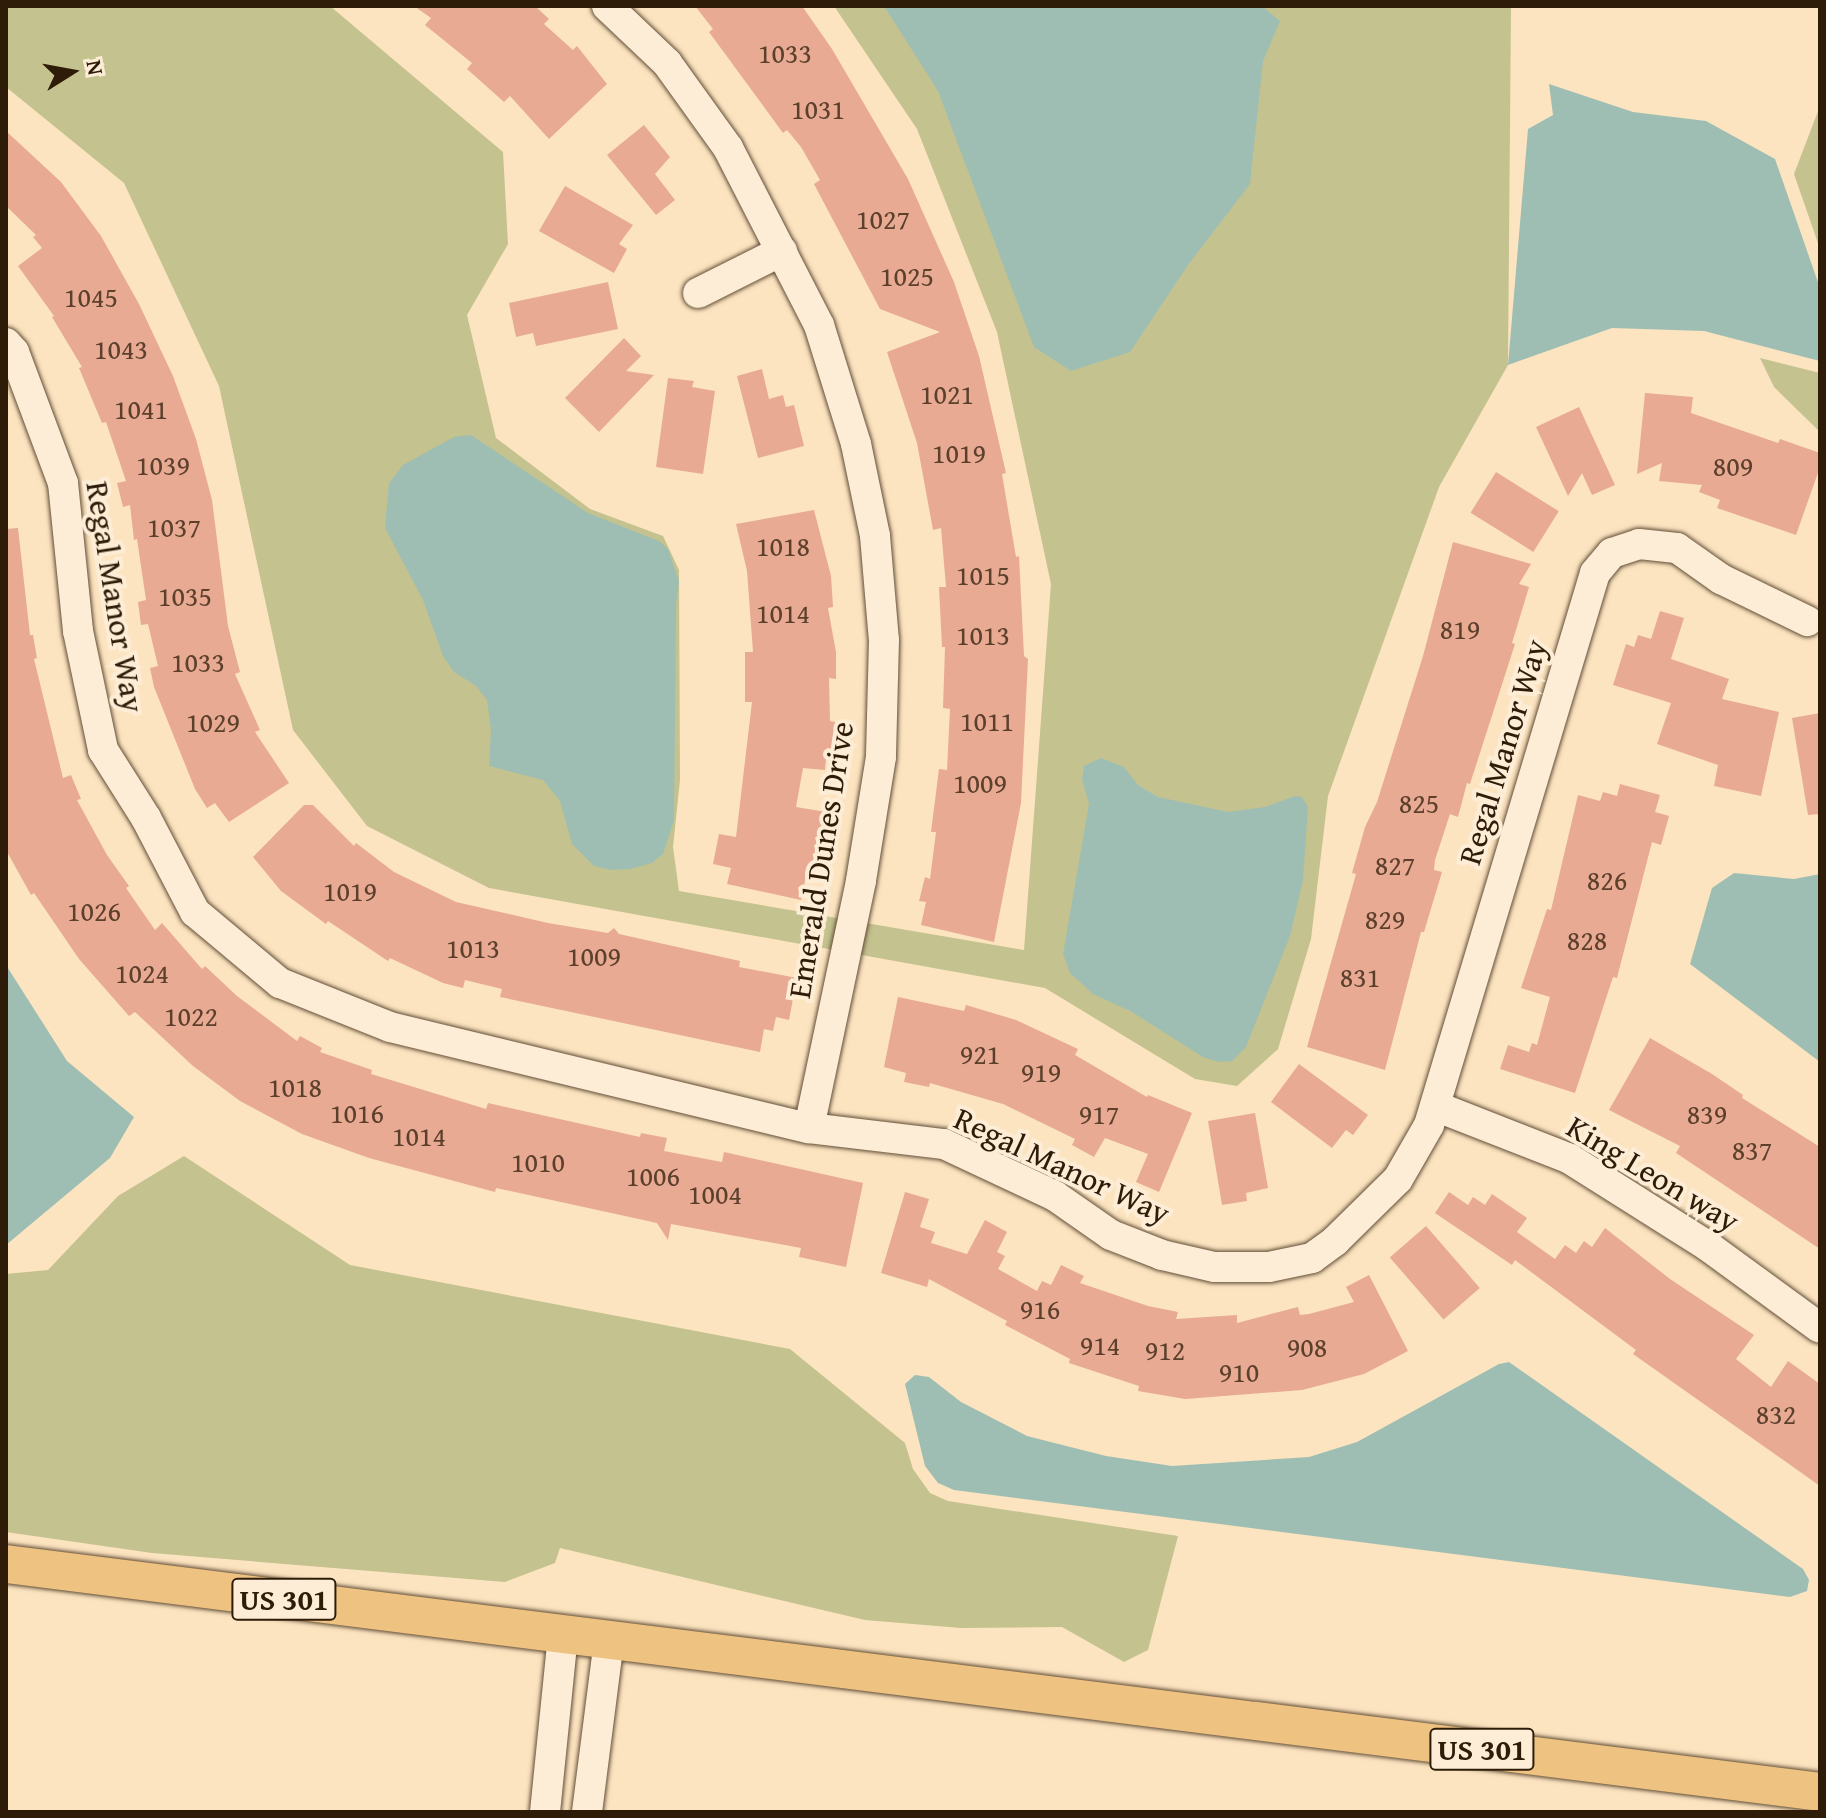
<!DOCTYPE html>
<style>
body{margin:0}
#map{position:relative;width:1826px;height:1818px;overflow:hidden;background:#fce4c0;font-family:"Gentium Book Plus",serif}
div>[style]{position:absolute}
.green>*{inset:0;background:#c4c28e}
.water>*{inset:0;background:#9fbeb3}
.building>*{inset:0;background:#e8aa93;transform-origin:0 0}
.roads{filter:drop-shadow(0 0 2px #624e37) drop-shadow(0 0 2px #624e37)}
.minor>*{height:30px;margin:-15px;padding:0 15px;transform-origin:15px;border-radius:15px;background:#fdedd6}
.major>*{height:38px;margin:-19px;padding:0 19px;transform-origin:19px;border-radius:19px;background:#eec280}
span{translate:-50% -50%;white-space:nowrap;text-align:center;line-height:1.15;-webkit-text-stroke:8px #fdedd6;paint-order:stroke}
.number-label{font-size:28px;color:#5c402c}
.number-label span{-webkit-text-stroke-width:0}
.shield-label span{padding:2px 6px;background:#fdedd6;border:2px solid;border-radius:6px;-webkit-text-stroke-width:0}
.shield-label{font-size:30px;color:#2e1c09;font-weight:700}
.street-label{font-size:32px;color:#2e1c09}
.frame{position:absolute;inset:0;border:8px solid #2e1c09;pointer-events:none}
.north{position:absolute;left:32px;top:32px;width:80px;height:80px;-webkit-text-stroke:6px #fdedd6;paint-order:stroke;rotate:79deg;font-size:22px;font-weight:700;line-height:32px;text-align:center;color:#2e1c09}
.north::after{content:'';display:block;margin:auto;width:28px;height:36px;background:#2e1c09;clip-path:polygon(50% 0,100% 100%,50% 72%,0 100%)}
</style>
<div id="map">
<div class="green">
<i style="clip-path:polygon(6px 6px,330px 6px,503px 152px,508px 244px,467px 315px,496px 438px,590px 509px,663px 536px,679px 570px,680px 780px,673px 847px,679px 891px,1024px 950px,1051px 584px,997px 332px,917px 129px,834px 6px,1511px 6px,1508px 365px,1439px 487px,1328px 796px,1311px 939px,1278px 1049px,1237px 1086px,1195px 1079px,1045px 988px,489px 888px,367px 826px,293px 730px,219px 386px,124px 183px,6px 87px)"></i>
<i style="clip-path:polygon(1820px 106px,1820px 249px,1794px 174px)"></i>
<i style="clip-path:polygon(1760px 358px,1820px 373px,1820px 432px,1774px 387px)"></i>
<i style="clip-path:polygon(184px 1156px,350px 1265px,790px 1349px,905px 1443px,913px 1469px,930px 1493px,948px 1501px,1178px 1536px,1148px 1650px,1124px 1662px,1062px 1627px,961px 1628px,865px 1620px,560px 1548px,555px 1563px,505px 1582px,152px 1553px,6px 1532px,6px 1274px,48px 1270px,118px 1196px)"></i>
</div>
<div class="water">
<i style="clip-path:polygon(884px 6px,1262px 6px,1280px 21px,1263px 61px,1250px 184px,1188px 265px,1130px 352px,1071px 371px,1034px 347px,938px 91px)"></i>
<i style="clip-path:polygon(1549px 84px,1633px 112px,1706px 121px,1775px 159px,1820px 288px,1820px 361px,1704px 331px,1612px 328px,1508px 365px,1528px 129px,1553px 115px)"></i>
<i style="clip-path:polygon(471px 435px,588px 513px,659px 541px,668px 549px,679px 581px,676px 604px,674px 820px,663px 854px,652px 863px,630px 869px,611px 870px,594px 866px,572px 844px,560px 801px,543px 780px,489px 766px,491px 730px,487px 700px,476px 686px,454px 672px,443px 656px,423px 600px,385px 528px,389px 483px,403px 465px,454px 437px)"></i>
<i style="clip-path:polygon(1101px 758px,1124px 767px,1138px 785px,1158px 797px,1228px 812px,1265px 807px,1295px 796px,1302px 797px,1308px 807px,1303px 880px,1290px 936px,1246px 1047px,1232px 1061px,1219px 1062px,1203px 1057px,1132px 1012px,1093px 994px,1070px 973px,1063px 954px,1089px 804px,1082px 779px,1084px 766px)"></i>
<i style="clip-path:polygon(1734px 873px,1794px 879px,1820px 874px,1820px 1062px,1690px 964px,1712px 888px)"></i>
<i style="clip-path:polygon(6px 965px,67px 1061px,134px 1117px,110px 1158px,6px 1245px)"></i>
<i style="clip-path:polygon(1509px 1362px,1803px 1569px,1809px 1580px,1807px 1591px,1790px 1597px,954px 1490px,938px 1483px,925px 1466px,905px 1384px,915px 1375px,929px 1377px,961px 1402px,1027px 1436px,1106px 1456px,1172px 1466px,1309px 1457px,1357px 1442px,1499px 1364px)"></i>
</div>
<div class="building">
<i style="clip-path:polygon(414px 6px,535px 6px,549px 19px,544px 24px,573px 50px,577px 46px,607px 84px,549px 139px,510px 96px,504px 102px,467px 69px,472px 63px,425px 25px,431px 18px)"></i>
<i style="clip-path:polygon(695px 6px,802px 6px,832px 49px,908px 179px,954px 282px,979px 356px,1006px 473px,1002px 474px,1016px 557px,1019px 556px,1024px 656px,1028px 659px,1021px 803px,994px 942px,921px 925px,926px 902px,919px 901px,925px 877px,930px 879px,936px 832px,931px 832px,939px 769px,947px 770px,950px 709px,943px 708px,945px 647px,942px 647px,939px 587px,946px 587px,941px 528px,933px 530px,917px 443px,887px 352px,940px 332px,880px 309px,814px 184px,820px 180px,801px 147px,787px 130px,783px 133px,709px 32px,713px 29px)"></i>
<i style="clip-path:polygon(644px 125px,670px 157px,655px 174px,675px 200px,656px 215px,607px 155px)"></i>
<i style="clip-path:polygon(6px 131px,61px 182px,101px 236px,139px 304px,173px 376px,196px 439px,212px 500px,228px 626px,240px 672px,235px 674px,260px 730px,255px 732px,289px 783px,229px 822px,215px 803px,207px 808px,195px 789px,154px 687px,150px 668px,158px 666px,148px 624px,141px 625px,138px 602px,146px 600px,137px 539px,134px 540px,130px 505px,123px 507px,117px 483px,126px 481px,106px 422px,102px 423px,79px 368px,82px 367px,52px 317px,54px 316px,18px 266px,42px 248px,33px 237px,36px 235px,6px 206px)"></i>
<i style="clip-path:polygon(565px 186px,633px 225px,619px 244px,627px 249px,614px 273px,539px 231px)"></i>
<i style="clip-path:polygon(608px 282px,618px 329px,536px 346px,533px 333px,516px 337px,509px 303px)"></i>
<i style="clip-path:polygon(624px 338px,641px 356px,626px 371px,654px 375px,599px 432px,565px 398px)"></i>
<i style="clip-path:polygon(762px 369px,769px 399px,783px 395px,786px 407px,794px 405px,804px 446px,758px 458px,737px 376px)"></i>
<i style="clip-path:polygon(668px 378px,694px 381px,692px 387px,715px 391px,703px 474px,656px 467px)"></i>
<i style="clip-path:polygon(1645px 393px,1693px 397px,1691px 413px,1778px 443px,1780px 439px,1820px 453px,1820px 467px,1796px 535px,1717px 508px,1720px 500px,1699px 492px,1702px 485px,1659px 481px,1662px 463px,1637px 474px)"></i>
<i style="clip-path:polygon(1579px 407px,1615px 485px,1592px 495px,1582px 473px,1568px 496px,1536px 427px)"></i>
<i style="left:1496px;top:472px;width:74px;height:48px;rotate:32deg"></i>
<i style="clip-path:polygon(814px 510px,831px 576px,833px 607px,828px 608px,836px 652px,836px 679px,829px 678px,830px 721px,835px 722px,833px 749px,827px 748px,825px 770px,803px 768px,796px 807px,826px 812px,813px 878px,806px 876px,801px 900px,727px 884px,731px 868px,713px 864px,719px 834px,736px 837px,752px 702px,745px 702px,745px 652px,753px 652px,747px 571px,736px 524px)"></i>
<i style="clip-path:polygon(18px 528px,30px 635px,33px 635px,37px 658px,34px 659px,63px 778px,71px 775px,81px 799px,77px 800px,107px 855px,129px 886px,126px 888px,155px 930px,162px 923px,202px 969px,205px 966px,237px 996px,297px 1041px,300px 1036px,322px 1048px,320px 1052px,372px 1070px,371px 1074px,486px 1109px,488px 1103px,640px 1137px,641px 1133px,667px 1138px,664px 1151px,722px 1162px,724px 1152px,863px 1183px,846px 1267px,799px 1257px,801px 1248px,671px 1224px,668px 1240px,657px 1223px,496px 1188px,495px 1192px,369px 1158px,302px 1134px,240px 1101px,193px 1066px,135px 1012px,129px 1016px,79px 959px,34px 893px,31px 895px,6px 850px,6px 529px)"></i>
<i style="clip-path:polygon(1453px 542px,1531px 564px,1519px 584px,1529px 587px,1512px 643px,1515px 644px,1470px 784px,1467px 783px,1458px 817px,1450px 814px,1435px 860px,1434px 870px,1442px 872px,1424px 932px,1421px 932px,1385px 1070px,1307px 1047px,1356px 874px,1352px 873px,1365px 827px,1377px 802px,1423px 656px)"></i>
<i style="clip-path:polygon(1660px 611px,1684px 618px,1671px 659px,1729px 679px,1722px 699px,1779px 712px,1761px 796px,1714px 786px,1718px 765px,1657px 744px,1671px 703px,1613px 685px,1626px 644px,1634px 647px,1638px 635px,1651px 639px)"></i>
<i style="clip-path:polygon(1820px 713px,1820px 814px,1808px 815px,1792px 718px)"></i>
<i style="clip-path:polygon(1620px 784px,1660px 795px,1655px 812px,1669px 816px,1661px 845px,1652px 842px,1617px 978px,1613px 977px,1575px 1093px,1500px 1069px,1508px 1045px,1529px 1052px,1532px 1043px,1537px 1045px,1550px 997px,1521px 988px,1547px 909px,1551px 910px,1578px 795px,1600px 801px,1603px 792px,1617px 796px)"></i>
<i style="clip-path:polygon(304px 805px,313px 805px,354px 846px,356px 843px,394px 872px,456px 902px,548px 923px,608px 933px,614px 928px,619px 934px,740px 961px,739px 967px,797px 978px,789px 1020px,776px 1017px,773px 1031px,764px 1029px,760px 1052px,500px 997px,502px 989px,465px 980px,463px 988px,443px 983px,390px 958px,388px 961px,328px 921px,326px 924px,281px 891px,253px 857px)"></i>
<i style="clip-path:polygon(898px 997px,964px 1011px,966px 1005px,1016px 1020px,1078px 1049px,1075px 1055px,1147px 1097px,1148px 1095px,1192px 1113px,1159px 1192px,1136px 1182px,1148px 1154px,1105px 1138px,1094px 1157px,1072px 1145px,1075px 1139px,1003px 1104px,930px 1083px,929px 1087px,904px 1082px,906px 1073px,884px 1067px)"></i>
<i style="clip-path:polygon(1650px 1038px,1712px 1074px,1743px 1095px,1742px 1098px,1820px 1147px,1820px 1249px,1676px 1153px,1680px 1146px,1609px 1110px)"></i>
<i style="clip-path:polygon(1299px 1064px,1368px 1115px,1353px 1135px,1346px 1130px,1332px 1148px,1271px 1102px)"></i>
<i style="clip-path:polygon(1255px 1113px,1268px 1188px,1246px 1193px,1247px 1201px,1222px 1205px,1208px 1121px)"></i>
<i style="clip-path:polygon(905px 1192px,929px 1199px,920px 1227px,935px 1232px,931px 1243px,967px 1254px,985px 1220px,1007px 1232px,997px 1252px,1005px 1256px,998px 1269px,1037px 1291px,1042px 1281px,1051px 1285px,1061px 1265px,1084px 1276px,1080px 1283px,1148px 1306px,1178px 1312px,1176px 1319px,1237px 1315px,1237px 1323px,1298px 1307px,1300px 1315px,1309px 1314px,1354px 1302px,1346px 1287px,1369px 1275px,1408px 1351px,1364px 1374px,1302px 1390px,1185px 1399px,1138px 1391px,1139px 1386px,1069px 1363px,1070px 1359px,1005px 1325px,1007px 1321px,929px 1279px,927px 1287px,881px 1273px)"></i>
<i style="clip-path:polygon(1449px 1192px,1468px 1205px,1473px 1197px,1485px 1205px,1492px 1194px,1527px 1218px,1517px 1232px,1555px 1259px,1565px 1245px,1576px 1253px,1584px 1241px,1592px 1247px,1605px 1228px,1670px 1279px,1754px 1335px,1736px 1359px,1771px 1387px,1788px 1361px,1820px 1384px,1820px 1486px,1633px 1354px,1636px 1350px,1515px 1260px,1512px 1265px,1435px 1213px)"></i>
<i style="left:1426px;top:1226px;width:82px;height:48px;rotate:49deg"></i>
</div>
<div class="roads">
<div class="minor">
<i style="left:607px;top:6px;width:83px;rotate:43.5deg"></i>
<i style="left:667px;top:63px;width:105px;rotate:54.3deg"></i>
<i style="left:728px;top:148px;width:199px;rotate:62.8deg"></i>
<i style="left:819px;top:325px;width:125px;rotate:72.7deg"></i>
<i style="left:856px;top:444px;width:94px;rotate:78.3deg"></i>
<i style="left:875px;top:536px;width:104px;rotate:85.1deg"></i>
<i style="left:884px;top:640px;width:117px;rotate:91.5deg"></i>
<i style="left:881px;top:757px;width:126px;rotate:99.2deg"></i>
<i style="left:861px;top:881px;width:252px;rotate:101.9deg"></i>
<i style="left:698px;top:293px;width:94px;rotate:-26.6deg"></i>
<i style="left:6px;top:343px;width:12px;rotate:48deg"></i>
<i style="left:14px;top:352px;width:140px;rotate:69.5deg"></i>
<i style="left:63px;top:483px;width:149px;rotate:84.2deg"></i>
<i style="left:78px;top:631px;width:122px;rotate:78.1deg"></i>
<i style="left:103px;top:750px;width:80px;rotate:57.7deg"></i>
<i style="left:146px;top:818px;width:106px;rotate:62.5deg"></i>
<i style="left:195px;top:912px;width:111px;rotate:39.9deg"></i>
<i style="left:280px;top:983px;width:118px;rotate:21.8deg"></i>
<i style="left:390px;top:1027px;width:431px;rotate:13.6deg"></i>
<i style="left:809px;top:1128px;width:136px;rotate:6.8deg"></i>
<i style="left:944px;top:1144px;width:123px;rotate:25.1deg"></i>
<i style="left:1055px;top:1196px;width:68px;rotate:34.9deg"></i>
<i style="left:1111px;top:1235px;width:55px;rotate:21.4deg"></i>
<i style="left:1162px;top:1255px;width:53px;rotate:13deg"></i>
<i style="left:1214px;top:1267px;width:55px"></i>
<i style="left:1269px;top:1267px;width:44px;rotate:-11.8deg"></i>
<i style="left:1312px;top:1258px;width:29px;rotate:-36deg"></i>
<i style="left:1335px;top:1241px;width:88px;rotate:-44.5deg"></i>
<i style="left:1398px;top:1179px;width:62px;rotate:-60.1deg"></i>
<i style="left:1429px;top:1125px;width:576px;rotate:-73.26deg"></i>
<i style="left:1595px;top:573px;width:26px;rotate:-50deg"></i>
<i style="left:1612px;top:553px;width:28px;rotate:-18deg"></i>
<i style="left:1639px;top:544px;width:38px;rotate:6deg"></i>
<i style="left:1677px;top:548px;width:54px;rotate:35.2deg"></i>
<i style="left:1721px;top:579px;width:96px;rotate:26deg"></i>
<i style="left:1435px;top:1106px;width:145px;rotate:21.4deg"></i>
<i style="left:1570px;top:1159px;width:165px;rotate:32.3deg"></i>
<i style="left:1709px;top:1247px;width:137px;rotate:36.1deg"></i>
<i style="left:545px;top:1812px;width:179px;rotate:-84.2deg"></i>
<i style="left:587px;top:1812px;width:173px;rotate:-82.7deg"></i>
</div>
<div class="major">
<i style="left:6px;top:1564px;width:1828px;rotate:7.16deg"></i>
</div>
</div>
<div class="number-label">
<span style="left:785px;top:53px">1033</span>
<span style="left:818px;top:109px">1031</span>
<span style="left:883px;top:219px">1027</span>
<span style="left:907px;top:276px">1025</span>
<span style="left:91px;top:297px">1045</span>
<span style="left:121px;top:349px">1043</span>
<span style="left:947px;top:394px">1021</span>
<span style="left:141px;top:409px">1041</span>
<span style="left:959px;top:453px">1019</span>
<span style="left:163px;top:465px">1039</span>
<span style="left:1733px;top:466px">809</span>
<span style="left:174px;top:527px">1037</span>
<span style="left:783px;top:546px">1018</span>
<span style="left:983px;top:575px">1015</span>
<span style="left:185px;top:596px">1035</span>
<span style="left:783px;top:613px">1014</span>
<span style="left:1460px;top:629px">819</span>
<span style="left:983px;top:635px">1013</span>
<span style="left:198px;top:662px">1033</span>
<span style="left:987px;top:721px">1011</span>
<span style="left:213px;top:722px">1029</span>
<span style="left:980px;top:783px">1009</span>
<span style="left:1419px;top:803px">825</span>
<span style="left:1395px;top:865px">827</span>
<span style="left:1607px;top:880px">826</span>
<span style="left:350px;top:891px">1019</span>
<span style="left:94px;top:911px">1026</span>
<span style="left:1385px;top:919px">829</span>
<span style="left:1587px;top:940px">828</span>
<span style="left:473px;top:948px">1013</span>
<span style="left:594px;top:956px">1009</span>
<span style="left:142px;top:973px">1024</span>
<span style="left:1360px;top:977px">831</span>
<span style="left:191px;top:1016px">1022</span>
<span style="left:980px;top:1054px">921</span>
<span style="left:1041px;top:1072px">919</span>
<span style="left:295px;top:1087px">1018</span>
<span style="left:357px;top:1113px">1016</span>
<span style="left:1099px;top:1114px">917</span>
<span style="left:1707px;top:1114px">839</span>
<span style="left:419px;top:1136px">1014</span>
<span style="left:1752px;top:1150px">837</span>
<span style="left:538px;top:1162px">1010</span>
<span style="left:653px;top:1176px">1006</span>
<span style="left:715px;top:1194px">1004</span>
<span style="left:1040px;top:1309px">916</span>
<span style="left:1100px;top:1345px">914</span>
<span style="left:1307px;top:1347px">908</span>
<span style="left:1165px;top:1350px">912</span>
<span style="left:1239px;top:1372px">910</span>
<span style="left:1776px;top:1414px">832</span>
</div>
<div class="shield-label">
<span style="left:284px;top:1599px">US 301</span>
<span style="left:1482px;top:1749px">US 301</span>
</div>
<div class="street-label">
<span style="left:115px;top:597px;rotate:81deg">Regal Manor Way</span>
<span style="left:1503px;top:752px;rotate:-73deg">Regal Manor Way</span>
<span style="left:821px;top:860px;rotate:-81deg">Emerald Dunes Drive</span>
<span style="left:1062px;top:1166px;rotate:25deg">Regal Manor Way</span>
<span style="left:1653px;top:1174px;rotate:31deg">King Leon way</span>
</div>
<div class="frame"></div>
<div class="north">N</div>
</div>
